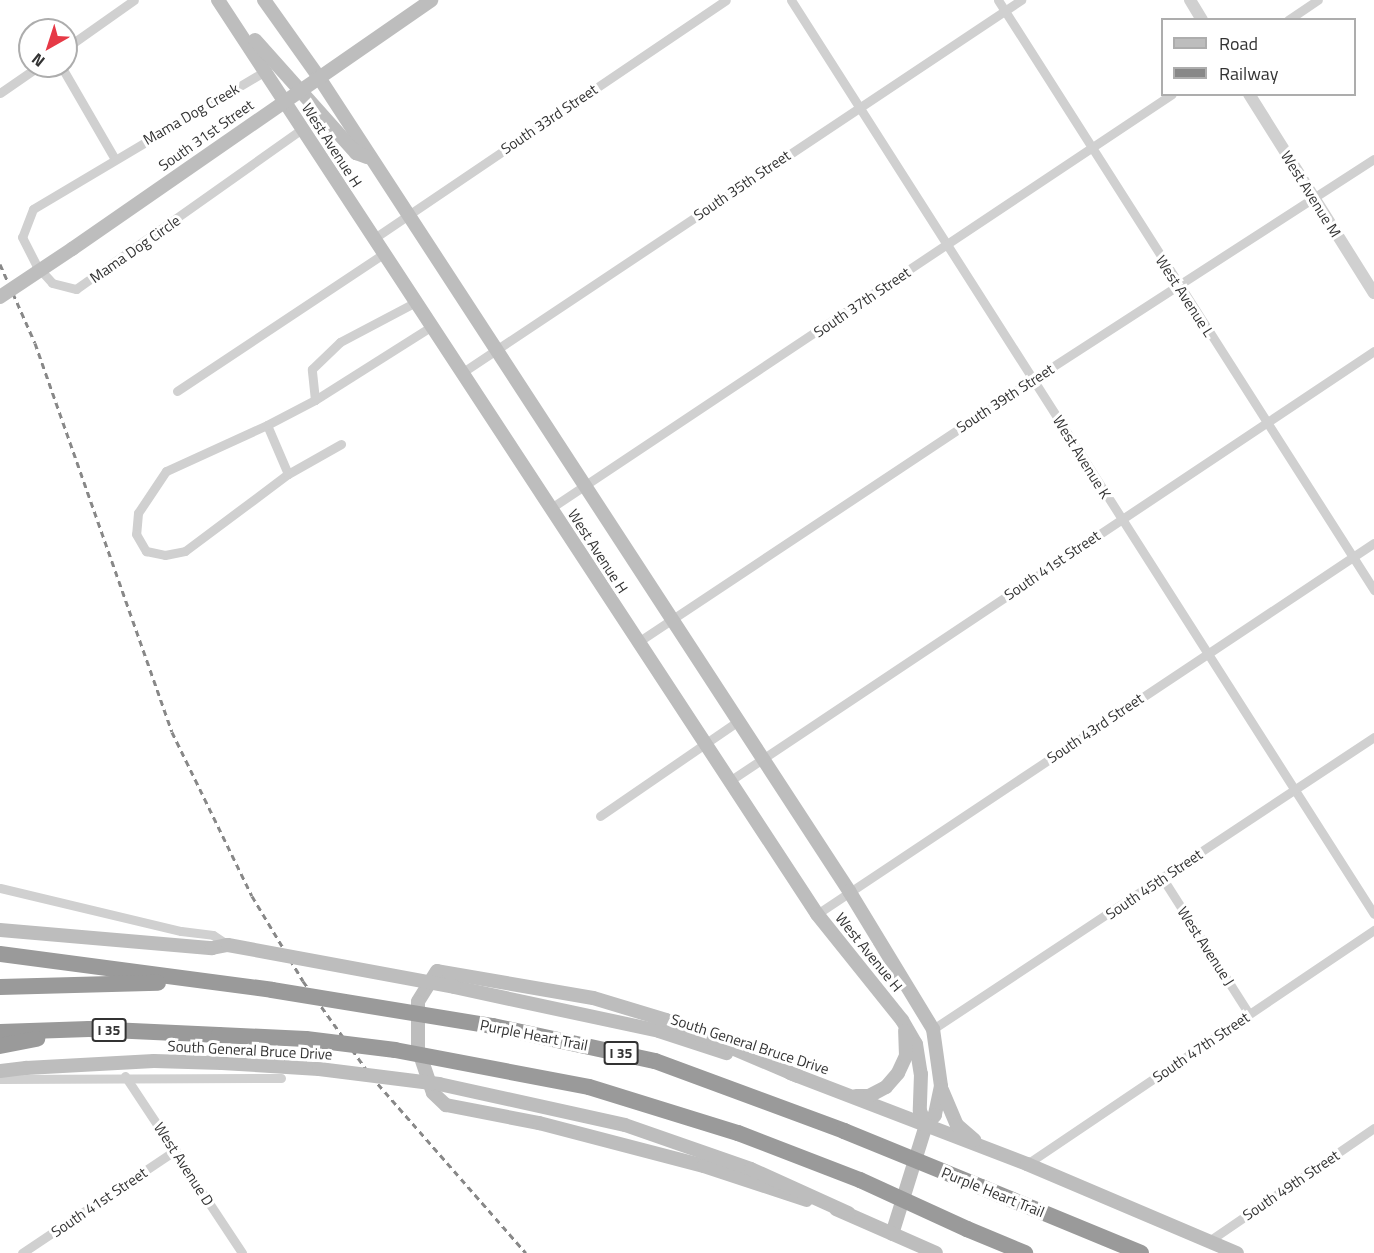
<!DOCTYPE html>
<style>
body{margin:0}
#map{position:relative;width:1374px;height:1253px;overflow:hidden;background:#fff;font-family:"Titillium Web",sans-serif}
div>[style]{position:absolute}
.minor>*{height:9px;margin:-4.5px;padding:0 4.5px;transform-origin:4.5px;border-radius:4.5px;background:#d0d0d0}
.tertiary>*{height:12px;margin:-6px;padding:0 6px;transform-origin:6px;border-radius:6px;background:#d0d0d0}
.secondary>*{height:14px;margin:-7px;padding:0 7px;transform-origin:7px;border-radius:7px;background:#bdbdbd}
.motorway>*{height:16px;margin:-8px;padding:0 8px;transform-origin:8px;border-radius:8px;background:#9a9a9a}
.rail>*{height:3px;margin-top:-1.5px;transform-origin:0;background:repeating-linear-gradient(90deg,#888 0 6px,transparent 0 10.5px)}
.secondary-bridge>*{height:14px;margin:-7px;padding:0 7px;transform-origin:7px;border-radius:7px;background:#bdbdbd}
.motorway-bridge>*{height:16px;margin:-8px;padding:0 8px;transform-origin:8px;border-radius:8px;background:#9a9a9a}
span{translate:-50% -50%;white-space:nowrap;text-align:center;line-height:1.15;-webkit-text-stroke:6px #fff;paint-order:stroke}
.shield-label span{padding:2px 4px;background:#fff;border:2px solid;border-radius:4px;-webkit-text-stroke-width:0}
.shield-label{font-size:14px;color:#333;font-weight:700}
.street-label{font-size:15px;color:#333}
.legend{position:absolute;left:1161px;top:18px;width:195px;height:78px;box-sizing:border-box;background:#fff;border:2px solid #adadad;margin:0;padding:8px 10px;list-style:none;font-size:18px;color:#333}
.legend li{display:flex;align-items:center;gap:12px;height:30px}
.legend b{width:30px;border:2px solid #adadad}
.north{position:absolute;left:18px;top:18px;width:60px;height:60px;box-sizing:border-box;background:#fff;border:2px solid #adadad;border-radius:50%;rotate:219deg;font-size:16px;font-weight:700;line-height:24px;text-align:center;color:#333}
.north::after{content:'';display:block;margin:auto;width:21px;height:27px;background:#e63946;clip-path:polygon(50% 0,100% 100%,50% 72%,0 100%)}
</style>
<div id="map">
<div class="minor">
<i style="left:791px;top:0;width:1084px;rotate:57.47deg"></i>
<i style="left:998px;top:0;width:700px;rotate:57.49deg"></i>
<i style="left:1288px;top:20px;width:36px;rotate:-34deg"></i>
<i style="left:66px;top:48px;width:83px;rotate:-35.2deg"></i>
<i style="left:61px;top:66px;width:108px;rotate:59.9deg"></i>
<i style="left:267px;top:70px;width:272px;rotate:149.3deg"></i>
<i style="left:33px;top:209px;width:30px;rotate:111deg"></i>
<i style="left:22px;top:237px;width:31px;rotate:63deg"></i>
<i style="left:36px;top:265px;width:24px;rotate:48deg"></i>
<i style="left:52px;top:283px;width:25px;rotate:14deg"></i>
<i style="left:76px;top:289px;width:277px;rotate:-35.3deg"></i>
<i style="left:0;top:93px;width:47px;rotate:-34.7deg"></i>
<i style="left:373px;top:239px;width:426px;rotate:-34.1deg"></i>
<i style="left:463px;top:372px;width:671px;rotate:-33.69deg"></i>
<i style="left:177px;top:391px;width:247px;rotate:-33.6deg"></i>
<i style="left:315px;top:400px;width:138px;rotate:-32.3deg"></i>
<i style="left:267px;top:425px;width:111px;rotate:155.5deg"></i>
<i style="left:166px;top:471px;width:50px;rotate:123.7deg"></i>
<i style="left:138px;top:513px;width:21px;rotate:95deg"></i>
<i style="left:136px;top:534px;width:20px;rotate:60deg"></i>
<i style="left:146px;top:551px;width:19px;rotate:12deg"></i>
<i style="left:165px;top:555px;width:20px;rotate:-11deg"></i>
<i style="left:185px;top:551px;width:129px;rotate:-36.8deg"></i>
<i style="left:288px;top:474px;width:61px;rotate:-29.5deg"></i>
<i style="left:288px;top:474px;width:53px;rotate:-113.2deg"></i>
<i style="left:267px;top:425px;width:54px;rotate:-27.5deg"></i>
<i style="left:315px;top:400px;width:31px;rotate:-96deg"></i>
<i style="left:312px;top:369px;width:39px;rotate:-44deg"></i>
<i style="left:340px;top:342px;width:86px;rotate:-27.8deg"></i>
<i style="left:551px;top:508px;width:746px;rotate:-33.69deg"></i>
<i style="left:638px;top:642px;width:473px;rotate:-33.6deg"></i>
<i style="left:1032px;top:380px;width:407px;rotate:-32.9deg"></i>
<i style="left:731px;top:780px;width:773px;rotate:-33.71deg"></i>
<i style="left:600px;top:816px;width:166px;rotate:-34.5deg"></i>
<i style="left:1163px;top:879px;width:160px;rotate:57.5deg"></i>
<i style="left:0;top:888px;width:186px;rotate:13.4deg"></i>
<i style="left:181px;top:931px;width:32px;rotate:7deg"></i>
<i style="left:213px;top:935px;width:18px;rotate:34deg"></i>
<i style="left:817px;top:914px;width:669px;rotate:-33.67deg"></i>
<i style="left:933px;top:1029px;width:529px;rotate:-33.51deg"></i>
<i style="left:125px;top:1076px;width:212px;rotate:56.5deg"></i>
<i style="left:0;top:1079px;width:281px;rotate:-0.2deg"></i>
<i style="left:1027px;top:1164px;width:419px;rotate:-34deg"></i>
<i style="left:1209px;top:1241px;width:200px;rotate:-34.4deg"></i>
<i style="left:22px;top:1253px;width:185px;rotate:-33.8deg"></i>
</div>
<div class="tertiary">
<i style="left:1190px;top:0;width:23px;rotate:59deg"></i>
<i style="left:1249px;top:94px;width:235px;rotate:57.9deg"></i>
</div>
<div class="secondary">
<i style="left:218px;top:0;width:1093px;rotate:56.76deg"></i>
<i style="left:817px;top:914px;width:136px;rotate:51.3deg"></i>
<i style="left:902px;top:1020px;width:28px;rotate:60deg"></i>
<i style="left:916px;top:1044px;width:30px;rotate:81deg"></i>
<i style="left:921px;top:1074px;width:37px;rotate:92deg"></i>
<i style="left:920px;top:1111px;width:15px;rotate:67deg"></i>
<i style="left:264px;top:0;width:93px;rotate:54.6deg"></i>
<i style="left:318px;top:76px;width:973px;rotate:56.91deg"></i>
<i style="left:849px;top:891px;width:162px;rotate:58.7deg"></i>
<i style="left:933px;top:1029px;width:58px;rotate:82deg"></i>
<i style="left:941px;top:1086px;width:30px;rotate:102deg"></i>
<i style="left:935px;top:1115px;width:13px;rotate:132deg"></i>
<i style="left:926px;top:1125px;width:114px;rotate:107.3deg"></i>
<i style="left:255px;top:40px;width:152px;rotate:48.2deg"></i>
<i style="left:356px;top:153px;width:12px;rotate:20deg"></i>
<i style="left:72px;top:249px;width:437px;rotate:-34.7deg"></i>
<i style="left:0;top:930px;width:213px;rotate:4.9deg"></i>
<i style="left:212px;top:948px;width:16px;rotate:-11deg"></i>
<i style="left:454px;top:987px;width:210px;rotate:12.1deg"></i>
<i style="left:659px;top:1031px;width:71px;rotate:18.2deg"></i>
<i style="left:0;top:1071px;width:26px;rotate:-7deg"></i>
<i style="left:790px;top:1073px;width:254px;rotate:21deg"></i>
<i style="left:1027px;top:1164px;width:228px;rotate:23deg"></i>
<i style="left:798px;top:1076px;width:143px;rotate:-157deg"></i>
<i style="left:666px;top:1020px;width:76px;rotate:-163.2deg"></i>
<i style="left:593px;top:998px;width:158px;rotate:-170.2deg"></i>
<i style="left:437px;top:971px;width:36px;rotate:122deg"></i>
<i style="left:418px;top:1002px;width:47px;rotate:90deg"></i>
<i style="left:418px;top:1049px;width:46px;rotate:71.2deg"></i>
<i style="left:433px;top:1093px;width:18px;rotate:43deg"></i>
<i style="left:446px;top:1105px;width:95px;rotate:11deg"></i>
<i style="left:539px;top:1123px;width:171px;rotate:14.6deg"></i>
<i style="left:704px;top:1166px;width:108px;rotate:18.3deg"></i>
<i style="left:942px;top:1090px;width:38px;rotate:67deg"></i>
<i style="left:957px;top:1125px;width:23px;rotate:41deg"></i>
<i style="left:856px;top:1096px;width:13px"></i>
<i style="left:869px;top:1096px;width:19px;rotate:-28deg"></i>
<i style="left:886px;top:1087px;width:18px;rotate:-49deg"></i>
<i style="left:898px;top:1073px;width:19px;rotate:-65deg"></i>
<i style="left:906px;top:1056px;width:25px;rotate:-92deg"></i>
<i style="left:836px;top:1209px;width:109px;rotate:23.7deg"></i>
</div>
<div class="motorway">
<i style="left:0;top:954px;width:274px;rotate:7.5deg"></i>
<i style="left:0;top:987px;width:158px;rotate:-1.5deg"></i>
<i style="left:0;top:1032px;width:89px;rotate:-1.9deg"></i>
<i style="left:89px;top:1029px;width:130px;rotate:2.6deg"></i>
<i style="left:0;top:1046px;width:38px;rotate:-11deg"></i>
<i style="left:589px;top:1087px;width:156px;rotate:17.2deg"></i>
<i style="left:738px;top:1133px;width:131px;rotate:21.1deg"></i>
<i style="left:981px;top:1187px;width:173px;rotate:22.4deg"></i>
<i style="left:967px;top:1229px;width:63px;rotate:22.5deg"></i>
</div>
<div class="rail">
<i style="left:0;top:264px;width:86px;rotate:66.1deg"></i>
<i style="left:35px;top:343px;width:412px;rotate:70.6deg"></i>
<i style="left:172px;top:732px;width:182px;rotate:64deg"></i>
<i style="left:252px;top:896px;width:99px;rotate:59deg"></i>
<i style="left:303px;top:981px;width:117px;rotate:54.4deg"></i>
<i style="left:371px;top:1076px;width:235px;rotate:48.8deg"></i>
</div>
<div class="secondary-bridge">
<i style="left:0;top:297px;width:87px;rotate:-33.7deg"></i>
<i style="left:228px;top:945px;width:230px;rotate:10.5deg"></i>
<i style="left:26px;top:1068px;width:128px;rotate:-3.1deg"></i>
<i style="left:154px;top:1061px;width:68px;rotate:1.7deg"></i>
<i style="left:222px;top:1063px;width:97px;rotate:3.5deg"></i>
<i style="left:319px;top:1069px;width:121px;rotate:7.1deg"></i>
<i style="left:439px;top:1084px;width:190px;rotate:12.4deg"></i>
<i style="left:625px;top:1125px;width:133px;rotate:19.2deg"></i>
<i style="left:751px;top:1169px;width:107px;rotate:24.4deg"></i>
</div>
<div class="motorway-bridge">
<i style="left:272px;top:990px;width:224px;rotate:9.3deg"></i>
<i style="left:493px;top:1026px;width:166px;rotate:12.2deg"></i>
<i style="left:655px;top:1061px;width:202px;rotate:20.3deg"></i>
<i style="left:844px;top:1131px;width:148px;rotate:22.2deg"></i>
<i style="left:219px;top:1035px;width:87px;rotate:2.6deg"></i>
<i style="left:306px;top:1039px;width:90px;rotate:7deg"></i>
<i style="left:395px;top:1050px;width:197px;rotate:10.8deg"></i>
<i style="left:860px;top:1180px;width:118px;rotate:24.6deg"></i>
</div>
<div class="shield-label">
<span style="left:109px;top:1030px">I 35</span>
<span style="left:621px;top:1053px">I 35</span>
</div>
<div class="street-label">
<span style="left:191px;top:114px;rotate:-30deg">Mama Dog Creek</span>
<span style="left:549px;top:119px;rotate:-34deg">South 33rd Street</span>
<span style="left:206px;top:135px;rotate:-35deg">South 31st Street</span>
<span style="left:332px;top:145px;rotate:57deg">West Avenue H</span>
<span style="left:742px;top:185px;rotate:-34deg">South 35th Street</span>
<span style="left:1311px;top:194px;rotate:58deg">West Avenue M</span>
<span style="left:135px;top:249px;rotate:-35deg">Mama Dog Circle</span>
<span style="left:1185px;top:296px;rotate:57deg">West Avenue L</span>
<span style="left:862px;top:302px;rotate:-34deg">South 37th Street</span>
<span style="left:1005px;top:398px;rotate:-33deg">South 39th Street</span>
<span style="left:1082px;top:457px;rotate:58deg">West Avenue K</span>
<span style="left:598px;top:551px;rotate:57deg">West Avenue H</span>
<span style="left:1052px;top:565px;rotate:-34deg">South 41st Street</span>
<span style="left:1095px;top:728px;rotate:-34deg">South 43rd Street</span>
<span style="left:1154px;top:884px;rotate:-34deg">South 45th Street</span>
<span style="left:1206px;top:946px;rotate:57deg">West Avenue J</span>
<span style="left:869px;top:952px;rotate:51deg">West Avenue H</span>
<span style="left:534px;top:1035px;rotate:11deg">Purple Heart Trail</span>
<span style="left:750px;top:1044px;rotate:18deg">South General Bruce Drive</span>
<span style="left:1201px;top:1047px;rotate:-34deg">South 47th Street</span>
<span style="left:250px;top:1050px;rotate:3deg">South General Bruce Drive</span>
<span style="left:184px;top:1164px;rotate:57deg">West Avenue D</span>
<span style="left:1291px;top:1185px;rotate:-34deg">South 49th Street</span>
<span style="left:993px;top:1192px;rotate:22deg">Purple Heart Trail</span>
<span style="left:99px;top:1202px;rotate:-34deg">South 41st Street</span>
</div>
<ul class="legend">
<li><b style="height:8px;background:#bdbdbd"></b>Road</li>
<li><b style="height:8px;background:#888"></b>Railway</li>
</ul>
<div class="north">N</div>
</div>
